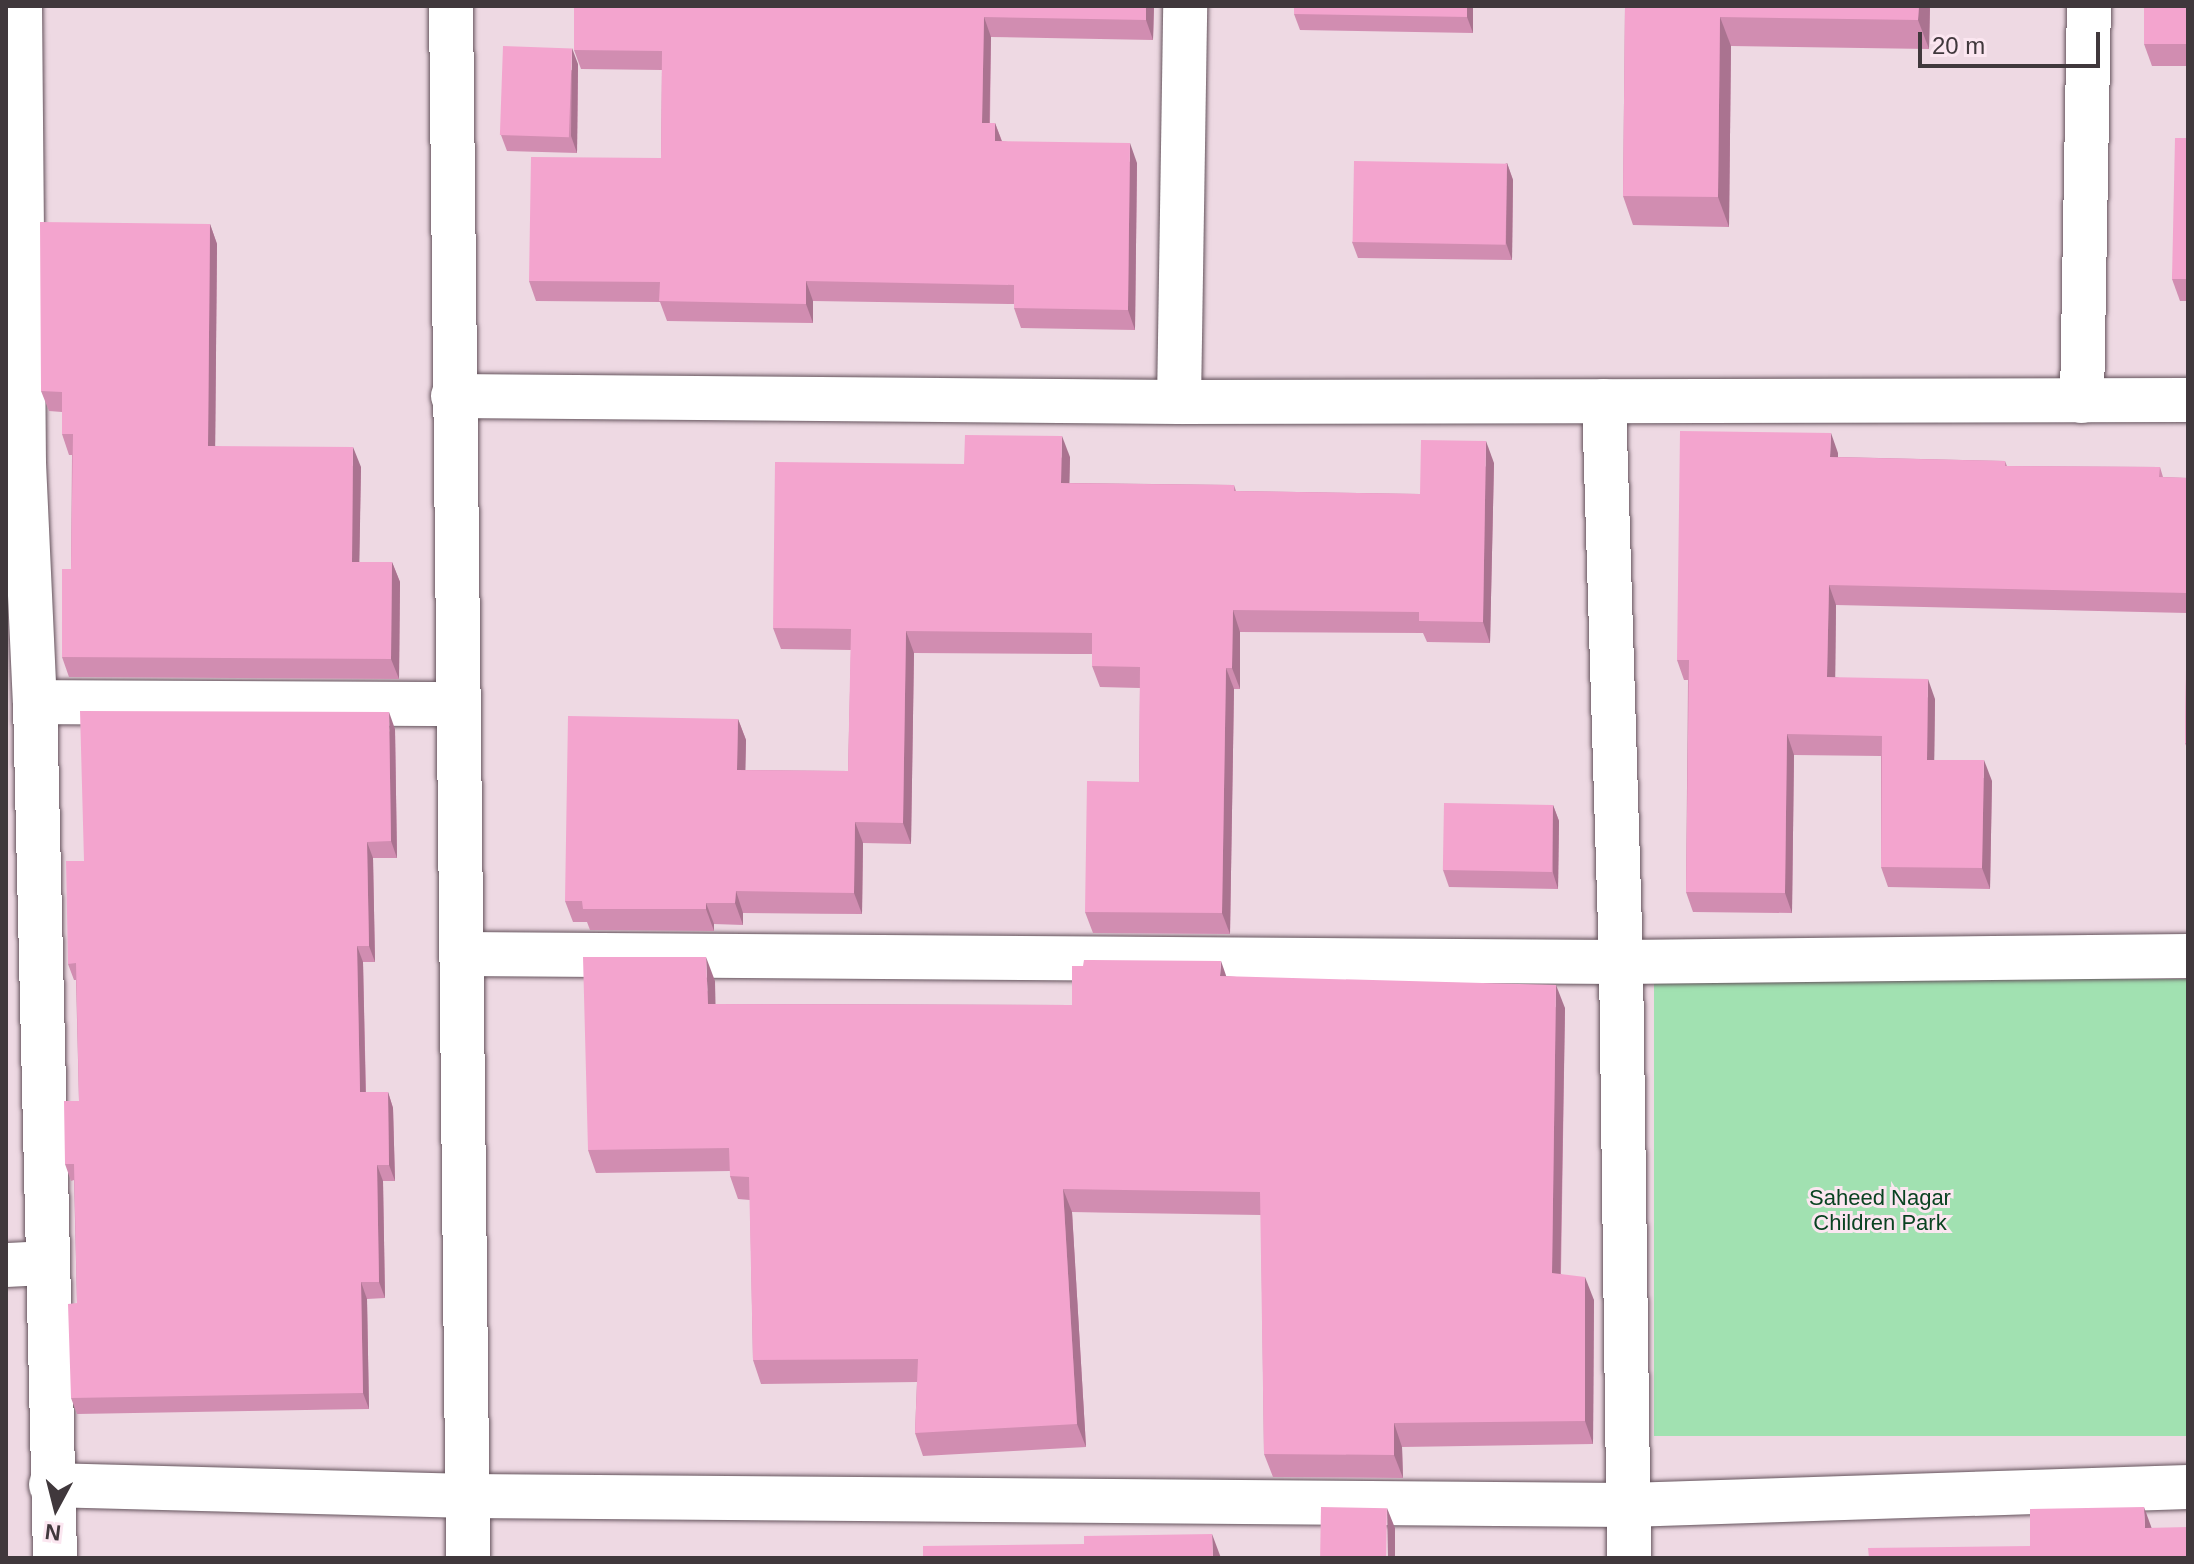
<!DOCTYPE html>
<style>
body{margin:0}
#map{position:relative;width:2194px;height:1564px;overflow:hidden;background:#eed9e3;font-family:Arial,sans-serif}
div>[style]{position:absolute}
.green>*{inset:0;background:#a1e1b1;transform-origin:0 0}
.roads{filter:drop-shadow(0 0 2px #64535c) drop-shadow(0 0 2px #64535c)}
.street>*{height:44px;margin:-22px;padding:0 22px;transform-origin:22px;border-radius:22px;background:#fff}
.wall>*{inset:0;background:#d18db1}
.shaded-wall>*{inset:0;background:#aa7390}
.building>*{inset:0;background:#f3a4ce;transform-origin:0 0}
span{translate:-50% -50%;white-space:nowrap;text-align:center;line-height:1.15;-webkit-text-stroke:6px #fbe6f0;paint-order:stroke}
.park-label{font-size:22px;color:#094321}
.frame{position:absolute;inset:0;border:8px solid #40383c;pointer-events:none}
.north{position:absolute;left:16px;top:1468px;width:80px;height:80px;-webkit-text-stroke:6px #fbe6f0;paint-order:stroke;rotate:187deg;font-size:22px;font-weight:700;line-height:32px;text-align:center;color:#40383c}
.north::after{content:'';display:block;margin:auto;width:28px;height:36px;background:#40383c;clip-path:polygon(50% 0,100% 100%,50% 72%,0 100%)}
.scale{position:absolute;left:1918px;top:32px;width:182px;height:36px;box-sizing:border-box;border:4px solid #40383c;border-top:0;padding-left:10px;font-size:24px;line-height:28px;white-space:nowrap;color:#40383c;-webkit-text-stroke:6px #fbe6f0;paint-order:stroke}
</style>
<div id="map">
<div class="green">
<i style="left:2188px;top:979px;width:457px;height:534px;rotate:90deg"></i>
</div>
<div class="roads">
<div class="street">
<i style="left:20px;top:6px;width:457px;rotate:89.5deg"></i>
<i style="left:24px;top:463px;width:239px;rotate:87.4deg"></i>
<i style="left:35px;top:702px;width:856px;rotate:88.66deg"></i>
<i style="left:451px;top:6px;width:1552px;rotate:89.37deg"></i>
<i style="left:453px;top:396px;width:726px;rotate:0.47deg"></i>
<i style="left:1179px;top:402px;width:1009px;rotate:-0.11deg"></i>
<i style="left:1604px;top:401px;width:561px;rotate:88.26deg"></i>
<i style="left:1621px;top:962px;width:596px;rotate:89.23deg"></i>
<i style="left:2082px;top:401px;width:395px;rotate:-89deg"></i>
<i style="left:1179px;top:402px;width:396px;rotate:-89.1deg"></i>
<i style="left:35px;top:702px;width:423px;rotate:0.3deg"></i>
<i style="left:462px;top:954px;width:1159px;rotate:0.4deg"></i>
<i style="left:1621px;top:962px;width:567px;rotate:-0.61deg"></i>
<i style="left:6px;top:1265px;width:40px;rotate:-2.9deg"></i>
<i style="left:51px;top:1485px;width:416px;rotate:1.5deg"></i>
<i style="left:467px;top:1496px;width:1161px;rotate:0.44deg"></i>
<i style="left:1628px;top:1505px;width:560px;rotate:-1.84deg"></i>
</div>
</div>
<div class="wall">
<i style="clip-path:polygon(574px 6px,1154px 6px,1153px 40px,991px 37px,990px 123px,995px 123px,1002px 141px,1137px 163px,1135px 330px,1021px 328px,1014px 308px,1014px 304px,813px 301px,813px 323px,667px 321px,660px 302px,536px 301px,529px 281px,661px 158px,662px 70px,581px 69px,574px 50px)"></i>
<i style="clip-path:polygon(1294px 6px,1473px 6px,1473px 33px,1300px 30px,1294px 14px)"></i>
<i style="clip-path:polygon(1625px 6px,1930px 6px,1929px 49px,1731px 46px,1729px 227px,1633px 225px,1623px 196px)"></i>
<i style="clip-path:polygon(2188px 6px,2188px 66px,2152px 66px,2144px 44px)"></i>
<i style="clip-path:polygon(578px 64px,577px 153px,507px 151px,501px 135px)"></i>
<i style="clip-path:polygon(2188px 138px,2188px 301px,2180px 301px,2172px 279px)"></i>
<i style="clip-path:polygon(1507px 163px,1513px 180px,1512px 260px,1358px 258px,1352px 242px)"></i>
<i style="clip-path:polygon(210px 224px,217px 244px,215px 446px,361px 467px,359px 562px,392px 562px,400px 582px,399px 679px,69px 677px,62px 657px,71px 569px,72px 455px,69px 455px,62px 434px,62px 412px,49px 411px,41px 391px)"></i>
<i style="clip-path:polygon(1838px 453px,1838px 457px,2005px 461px,2007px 466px,2160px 467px,2163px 477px,2188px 478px,2188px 751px,2185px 743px,2187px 613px,1836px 605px,1835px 677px,1935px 699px,1934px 760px,1992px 781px,1990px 889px,1888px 887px,1881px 867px,1881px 756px,1794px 755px,1792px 913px,1693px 912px,1686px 892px,1688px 680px,1684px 680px,1677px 660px)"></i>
<i style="clip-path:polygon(1070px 457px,1069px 483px,1234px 485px,1236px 491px,1420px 494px,1494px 463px,1490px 643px,1427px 642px,1423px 633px,1240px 632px,1240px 689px,1234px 689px,1230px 934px,1093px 933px,1085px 912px,1139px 782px,1140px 688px,1100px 687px,1092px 666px,1092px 654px,914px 653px,911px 844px,863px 843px,862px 914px,743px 913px,743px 925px,714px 924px,714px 931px,590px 930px,587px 922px,573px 922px,565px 901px,738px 719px,746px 740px,745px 770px,848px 771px,851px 650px,781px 649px,773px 628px,964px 464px)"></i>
<i style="clip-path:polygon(395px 729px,397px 858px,373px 858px,375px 962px,363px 962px,366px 1092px,388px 1092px,393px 1108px,395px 1181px,383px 1181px,385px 1298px,367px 1299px,369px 1409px,77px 1414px,71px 1398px,77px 1303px,74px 1180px,71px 1181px,65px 1164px,79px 1101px,76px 980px,74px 980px,68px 964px,84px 861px)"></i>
<i style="clip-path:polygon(1553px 805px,1559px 821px,1558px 889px,1449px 887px,1443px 870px)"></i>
<i style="clip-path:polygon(1226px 976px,1565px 1008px,1561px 1274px,1594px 1300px,1593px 1444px,1402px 1447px,1403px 1478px,1273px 1477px,1264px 1454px,1261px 1215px,1072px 1212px,1086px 1447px,923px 1456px,915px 1433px,917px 1382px,761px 1384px,753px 1360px,750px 1200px,738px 1199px,730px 1176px,730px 1171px,596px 1173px,588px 1150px,715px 981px,715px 1004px,1072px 1005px)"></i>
</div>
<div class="shaded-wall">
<i style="clip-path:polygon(1146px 6px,1154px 6px,1153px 40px,1146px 20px)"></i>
<i style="clip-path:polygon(1467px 6px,1473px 6px,1473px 33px,1467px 17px)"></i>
<i style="clip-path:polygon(1919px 6px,1930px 6px,1929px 49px,1918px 20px)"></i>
<i style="clip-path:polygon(984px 17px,991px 37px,989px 142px,982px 123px)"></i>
<i style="clip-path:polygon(1720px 17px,1731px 46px,1729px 227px,1718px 197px)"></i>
<i style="clip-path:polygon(572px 48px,578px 64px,577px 153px,571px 136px)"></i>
<i style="clip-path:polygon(995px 123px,1002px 142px,995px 141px)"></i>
<i style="clip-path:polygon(1130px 143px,1137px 163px,1135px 330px,1128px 310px)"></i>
<i style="clip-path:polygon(1507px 163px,1513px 180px,1512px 260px,1506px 243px)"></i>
<i style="clip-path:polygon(210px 224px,217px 244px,215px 466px,208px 446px)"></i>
<i style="clip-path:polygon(806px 281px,813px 301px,813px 323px,806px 304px)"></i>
<i style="clip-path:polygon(1831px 433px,1838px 453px,1838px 477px,1830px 457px)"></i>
<i style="clip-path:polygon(1062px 436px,1070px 457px,1069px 504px,1061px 483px)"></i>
<i style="clip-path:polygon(1486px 441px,1494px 463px,1490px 643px,1483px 622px)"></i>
<i style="clip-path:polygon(353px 447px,361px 467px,359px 582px,352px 562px)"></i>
<i style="clip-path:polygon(392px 562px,400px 582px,399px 679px,391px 659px)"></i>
<i style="clip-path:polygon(1829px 585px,1836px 605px,1835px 697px,1827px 677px)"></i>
<i style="clip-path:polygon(1233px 610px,1240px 632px,1240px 689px,1232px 668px)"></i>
<i style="clip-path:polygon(906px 631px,914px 653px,911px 844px,903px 823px)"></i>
<i style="clip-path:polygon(1226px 668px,1234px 689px,1230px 934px,1222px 913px)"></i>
<i style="clip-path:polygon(1928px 679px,1935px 699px,1934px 780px,1927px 760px)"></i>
<i style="clip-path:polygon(389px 712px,395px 729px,397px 858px,391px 841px)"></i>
<i style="clip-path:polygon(738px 719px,746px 740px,745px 791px,737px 770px)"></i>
<i style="clip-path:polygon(1787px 734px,1794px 755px,1792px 913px,1785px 893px)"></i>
<i style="clip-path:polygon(1984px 760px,1992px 781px,1990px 889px,1982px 868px)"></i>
<i style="clip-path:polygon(1553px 805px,1559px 821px,1558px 889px,1553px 873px)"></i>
<i style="clip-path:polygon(855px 822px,863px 843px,862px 914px,854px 893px)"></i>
<i style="clip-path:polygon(367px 842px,373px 858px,375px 962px,369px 946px)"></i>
<i style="clip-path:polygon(736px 891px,743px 913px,743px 925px,735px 903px)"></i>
<i style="clip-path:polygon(706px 903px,714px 924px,714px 931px,706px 909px)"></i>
<i style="clip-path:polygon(357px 946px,363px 962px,366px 1109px,360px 1092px)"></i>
<i style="clip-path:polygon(706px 957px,715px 981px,716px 1027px,708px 1004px)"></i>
<i style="clip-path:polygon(1221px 961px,1229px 984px,1220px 976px)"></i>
<i style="clip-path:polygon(1556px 985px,1565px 1008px,1560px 1296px,1552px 1273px)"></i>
<i style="clip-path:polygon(388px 1092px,393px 1108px,395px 1181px,389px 1165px)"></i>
<i style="clip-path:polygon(377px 1165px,383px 1181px,385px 1298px,379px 1282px)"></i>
<i style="clip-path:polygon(1063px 1189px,1072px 1212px,1086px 1447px,1077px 1424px)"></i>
<i style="clip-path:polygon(1585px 1277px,1594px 1300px,1593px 1444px,1585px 1421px)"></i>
<i style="clip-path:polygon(361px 1282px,367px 1299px,369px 1409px,363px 1393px)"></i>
<i style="clip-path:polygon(1394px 1423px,1402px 1447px,1403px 1478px,1394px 1455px)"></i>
<i style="clip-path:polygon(2144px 1507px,2152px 1529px,2145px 1528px)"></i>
<i style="clip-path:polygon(1387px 1508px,1395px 1528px,1395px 1558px,1388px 1558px)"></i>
<i style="clip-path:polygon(1212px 1534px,1221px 1558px,1213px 1558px)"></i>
</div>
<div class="building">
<i style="clip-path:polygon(574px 6px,1146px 6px,1146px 20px,984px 17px,982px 123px,995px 123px,995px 141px,1130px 143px,1128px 310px,1014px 308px,1014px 285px,806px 281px,806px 304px,659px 301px,660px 282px,529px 281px,531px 157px,661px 158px,662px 51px,574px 50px)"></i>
<i style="clip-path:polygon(1294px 6px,1467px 6px,1467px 17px,1294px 14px)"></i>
<i style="clip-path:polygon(1625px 6px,1919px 6px,1918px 20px,1720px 17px,1718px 197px,1623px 196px)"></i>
<i style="left:2144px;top:6px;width:44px;height:38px"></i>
<i style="left:503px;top:46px;width:69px;height:89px;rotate:2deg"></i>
<i style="clip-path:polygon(2175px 138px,2188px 138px,2188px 279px,2172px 279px)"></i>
<i style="left:1354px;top:161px;width:153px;height:81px;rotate:1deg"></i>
<i style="clip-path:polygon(40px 222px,210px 224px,208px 446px,353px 447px,352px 562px,392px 562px,391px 659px,62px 657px,62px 569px,71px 569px,73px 434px,62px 434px,62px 392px,41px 391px)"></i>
<i style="clip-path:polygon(1680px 431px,1831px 433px,1830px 457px,2005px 461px,2005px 466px,2160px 467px,2159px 477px,2188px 478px,2188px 743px,2185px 743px,2187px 593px,1829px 585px,1827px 677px,1928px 679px,1927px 760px,1984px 760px,1982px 868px,1881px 867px,1882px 736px,1787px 734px,1785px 893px,1686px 892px,1689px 660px,1677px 660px)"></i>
<i style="clip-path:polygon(965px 435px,1062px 436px,1061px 483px,1234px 485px,1234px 491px,1420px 494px,1421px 440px,1486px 441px,1483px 622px,1419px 621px,1419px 612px,1233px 610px,1232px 668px,1226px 668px,1222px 913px,1085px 912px,1087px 781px,1139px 782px,1140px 667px,1092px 666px,1092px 633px,906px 631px,903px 823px,855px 822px,854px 893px,736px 891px,735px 903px,706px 903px,706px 909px,583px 909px,582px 901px,565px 901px,568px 716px,738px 719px,737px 770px,848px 771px,851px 629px,773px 628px,775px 462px,964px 464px)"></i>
<i style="clip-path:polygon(80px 711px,389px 712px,391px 841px,367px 842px,369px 946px,357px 946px,360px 1092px,388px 1092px,389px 1165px,377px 1165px,379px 1282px,361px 1282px,363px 1393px,71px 1398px,68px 1304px,77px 1303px,74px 1164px,65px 1164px,64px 1101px,79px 1101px,76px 963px,68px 964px,66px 861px,84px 861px)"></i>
<i style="left:1444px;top:803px;width:109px;height:67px;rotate:1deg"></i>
<i style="clip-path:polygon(583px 957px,706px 957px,708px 1004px,1072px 1005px,1072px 966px,1083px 966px,1084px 960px,1221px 961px,1220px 976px,1556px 985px,1552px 1273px,1585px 1277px,1585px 1421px,1394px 1423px,1394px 1455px,1264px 1454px,1260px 1192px,1063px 1189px,1077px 1424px,915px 1433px,918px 1359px,753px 1360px,749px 1177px,730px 1176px,729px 1148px,588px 1150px)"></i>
<i style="left:1321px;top:1507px;width:66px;height:51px;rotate:1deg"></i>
<i style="clip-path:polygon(2144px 1507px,2145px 1528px,2188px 1527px,2188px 1558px,1869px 1558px,1868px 1548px,2030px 1546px,2030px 1509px)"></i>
<i style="clip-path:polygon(1212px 1534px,1213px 1558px,923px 1558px,923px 1546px,1084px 1544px,1084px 1536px)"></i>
</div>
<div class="park-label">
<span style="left:1880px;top:1210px">Saheed Nagar<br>Children Park</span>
</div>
<div class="frame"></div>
<div class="north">N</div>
<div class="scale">20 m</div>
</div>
